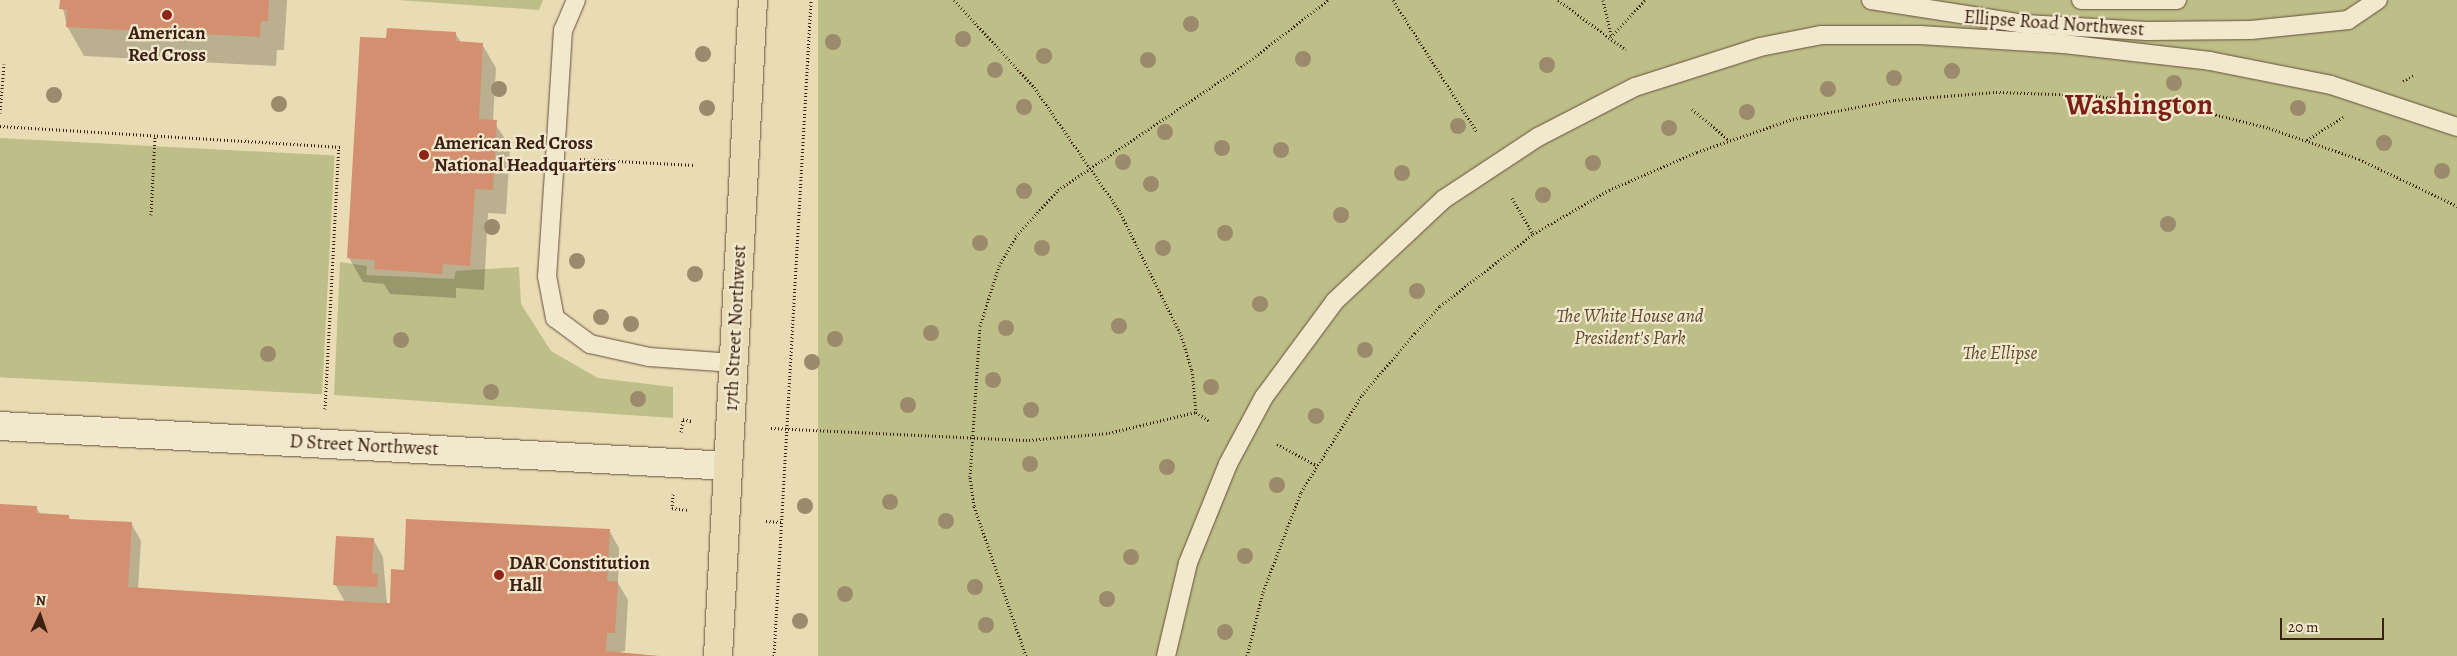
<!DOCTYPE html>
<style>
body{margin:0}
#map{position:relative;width:2457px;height:656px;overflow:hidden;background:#e9dcb4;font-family:Alegreya,serif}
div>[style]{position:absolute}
.green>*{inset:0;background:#bebe88;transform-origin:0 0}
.shadow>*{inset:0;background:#0003}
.building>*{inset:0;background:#d48e70}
.path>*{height:3px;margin-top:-1.5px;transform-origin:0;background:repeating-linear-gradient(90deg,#3c2014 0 1px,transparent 0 3.5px)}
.roads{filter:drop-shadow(0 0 1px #674f3c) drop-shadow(0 0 1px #674f3c)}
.service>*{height:18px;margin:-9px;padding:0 9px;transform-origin:9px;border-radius:9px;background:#f1e8ce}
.minor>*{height:28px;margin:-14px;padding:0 14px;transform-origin:14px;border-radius:14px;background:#f1e8ce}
.primary>*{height:28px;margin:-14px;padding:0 14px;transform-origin:14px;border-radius:14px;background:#e9dcb4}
.trees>*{width:16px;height:16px;margin:-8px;border-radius:50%;background:#9b8b6c}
.dots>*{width:14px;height:14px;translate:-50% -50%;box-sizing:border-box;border:2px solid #f1e8ce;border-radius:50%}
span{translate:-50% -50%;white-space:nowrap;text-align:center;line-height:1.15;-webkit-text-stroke:4.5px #f1e8ce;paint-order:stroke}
.street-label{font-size:19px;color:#3c2014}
.poi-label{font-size:19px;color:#3c2014;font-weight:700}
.left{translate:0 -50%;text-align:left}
.park-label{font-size:19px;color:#5c4831;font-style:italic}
.town-label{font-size:29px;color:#7a1f14;font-weight:700}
.north{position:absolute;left:15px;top:591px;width:50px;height:50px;-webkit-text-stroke:4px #f1e8ce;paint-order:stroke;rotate:3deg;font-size:14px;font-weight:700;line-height:20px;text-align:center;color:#3c2014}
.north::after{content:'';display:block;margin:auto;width:18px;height:22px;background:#3c2014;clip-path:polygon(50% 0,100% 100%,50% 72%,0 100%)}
.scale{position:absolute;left:2280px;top:618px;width:104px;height:22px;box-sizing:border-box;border:2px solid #3c2014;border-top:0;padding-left:6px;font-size:15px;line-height:18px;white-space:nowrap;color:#3c2014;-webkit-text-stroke:4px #f1e8ce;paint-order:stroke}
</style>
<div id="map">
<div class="green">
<i style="clip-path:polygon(398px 0,543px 0,539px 10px)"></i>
<i style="left:818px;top:0;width:1639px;height:657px"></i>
<i style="left:0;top:138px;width:335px;height:239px;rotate:3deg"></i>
<i style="clip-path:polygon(340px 262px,367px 266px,366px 275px,454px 279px,456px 271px,519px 267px,521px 304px,551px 351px,598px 378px,673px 387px,673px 418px,334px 395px)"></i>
</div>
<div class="shadow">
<i style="clip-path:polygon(61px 0,287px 0,284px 50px,277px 50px,276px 66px,84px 56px,67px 26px)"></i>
<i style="clip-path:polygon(455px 33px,461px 42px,482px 44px,496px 68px,493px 121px,510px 146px,506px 214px,488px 213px,484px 290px,456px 288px,456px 298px,390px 294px,384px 284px,363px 282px,349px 258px,388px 39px)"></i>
<i style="clip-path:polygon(0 505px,36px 507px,41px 515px,68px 516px,71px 520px,131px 523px,141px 541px,138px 589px,345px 602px,335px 584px,373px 539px,383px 557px,387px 604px,391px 604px,405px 571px,609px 530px,619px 548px,618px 583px,628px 600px,625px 651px,616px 653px,659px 656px,0 656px)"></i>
</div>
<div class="building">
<i style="clip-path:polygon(60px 0,269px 0,268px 21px,261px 21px,260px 37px,66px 27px,67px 10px,59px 9px)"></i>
<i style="clip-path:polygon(387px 28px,456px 32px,456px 41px,483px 43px,479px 119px,497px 120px,493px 190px,475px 189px,470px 266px,443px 264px,442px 274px,374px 269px,375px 260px,347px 258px,360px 37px,386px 38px)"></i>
<i style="clip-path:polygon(0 504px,37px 506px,36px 513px,69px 515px,69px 519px,132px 522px,128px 587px,378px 603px,390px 603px,391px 569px,404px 570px,406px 519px,610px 529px,607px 581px,618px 582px,615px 633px,607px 633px,606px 651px,659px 656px,0 656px)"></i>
<i style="clip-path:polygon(336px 536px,374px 538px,372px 573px,378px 574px,377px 587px,333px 585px)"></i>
</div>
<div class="path">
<i style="left:954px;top:0;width:118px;rotate:47.4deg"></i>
<i style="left:1034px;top:87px;width:150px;rotate:55.4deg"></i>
<i style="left:1119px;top:210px;width:140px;rotate:63.6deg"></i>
<i style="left:1181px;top:335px;width:37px;rotate:73deg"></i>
<i style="left:1192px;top:370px;width:42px;rotate:84.6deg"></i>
<i style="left:1393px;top:0;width:156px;rotate:57.5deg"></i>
<i style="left:1558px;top:0;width:84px;rotate:36.3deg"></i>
<i style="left:1603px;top:0;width:37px;rotate:77deg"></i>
<i style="left:1611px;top:37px;width:50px;rotate:-47.4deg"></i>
<i style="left:2403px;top:81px;width:13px;rotate:-29deg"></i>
<i style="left:1692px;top:109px;width:48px;rotate:40deg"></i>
<i style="left:0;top:113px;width:49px;rotate:-85.3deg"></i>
<i style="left:0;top:126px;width:342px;rotate:3.5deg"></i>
<i style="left:2307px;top:140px;width:43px;rotate:-32.6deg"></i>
<i style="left:580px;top:159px;width:114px;rotate:3deg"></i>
<i style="left:1512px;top:198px;width:42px;rotate:59.7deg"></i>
<i style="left:151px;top:215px;width:79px;rotate:-87.1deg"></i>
<i style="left:325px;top:409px;width:263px;rotate:-87deg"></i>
<i style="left:771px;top:428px;width:258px;rotate:2.7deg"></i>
<i style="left:1029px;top:440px;width:80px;rotate:-5deg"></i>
<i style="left:1109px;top:433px;width:89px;rotate:-13.6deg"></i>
<i style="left:1196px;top:412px;width:16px;rotate:35deg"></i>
<i style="left:681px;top:432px;width:13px;rotate:-81deg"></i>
<i style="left:683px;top:419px;width:9px;rotate:13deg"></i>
<i style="left:1277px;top:444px;width:44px;rotate:28.3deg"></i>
<i style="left:673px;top:494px;width:14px;rotate:94deg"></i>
<i style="left:672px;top:508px;width:15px;rotate:8deg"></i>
<i style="left:766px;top:521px;width:15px;rotate:4deg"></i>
<i style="left:774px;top:656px;width:657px;rotate:-86.77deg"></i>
<i style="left:1026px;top:656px;width:159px;rotate:-109.1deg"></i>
<i style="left:974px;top:506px;width:29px;rotate:-98deg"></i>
<i style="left:970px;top:477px;width:151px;rotate:-86.2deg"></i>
<i style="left:980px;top:326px;width:63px;rotate:-72.4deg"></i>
<i style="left:999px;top:266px;width:34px;rotate:-60deg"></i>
<i style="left:1016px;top:236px;width:62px;rotate:-47.6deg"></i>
<i style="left:1058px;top:190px;width:224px;rotate:-33.9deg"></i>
<i style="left:1244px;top:65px;width:106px;rotate:-37.7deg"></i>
<i style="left:1247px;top:656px;width:66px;rotate:-76deg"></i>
<i style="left:1263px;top:592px;width:107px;rotate:-69.2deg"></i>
<i style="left:1301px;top:492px;width:115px;rotate:-57.8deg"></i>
<i style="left:1362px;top:395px;width:82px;rotate:-49.5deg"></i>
<i style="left:1415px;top:333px;width:37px;rotate:-47deg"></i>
<i style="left:1440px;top:306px;width:118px;rotate:-37.7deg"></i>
<i style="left:1533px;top:234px;width:88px;rotate:-30.1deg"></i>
<i style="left:1609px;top:190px;width:96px;rotate:-23.4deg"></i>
<i style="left:1697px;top:152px;width:102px;rotate:-19deg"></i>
<i style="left:1793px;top:119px;width:104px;rotate:-10.6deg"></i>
<i style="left:1895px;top:100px;width:101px;rotate:-4.5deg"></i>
<i style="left:1996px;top:92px;width:93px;rotate:1.8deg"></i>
<i style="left:2089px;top:95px;width:97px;rotate:7.1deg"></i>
<i style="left:2185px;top:107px;width:87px;rotate:14deg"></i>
<i style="left:2269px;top:128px;width:95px;rotate:19deg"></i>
<i style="left:2359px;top:159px;width:109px;rotate:25.6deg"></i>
</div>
<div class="roads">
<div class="service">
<i style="left:576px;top:0;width:33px;rotate:113deg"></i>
<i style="left:563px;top:30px;width:127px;rotate:93.6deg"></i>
<i style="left:555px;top:157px;width:119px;rotate:93.8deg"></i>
<i style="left:547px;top:276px;width:43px;rotate:79.2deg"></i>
<i style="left:555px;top:318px;width:44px;rotate:36.6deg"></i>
<i style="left:590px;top:344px;width:60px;rotate:12.4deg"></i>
<i style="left:649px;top:357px;width:85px;rotate:4deg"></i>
<i style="left:1871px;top:0;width:156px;rotate:8.9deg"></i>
<i style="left:2025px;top:24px;width:122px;rotate:3.3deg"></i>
<i style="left:2147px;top:31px;width:104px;rotate:-0.6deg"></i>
<i style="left:2251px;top:30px;width:98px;rotate:-5.9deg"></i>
<i style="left:2348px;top:20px;width:36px;rotate:-34deg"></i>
<i style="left:2081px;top:0;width:96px"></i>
<i style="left:1166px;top:656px;width:96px;rotate:-76.7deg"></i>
<i style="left:1188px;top:563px;width:107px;rotate:-68deg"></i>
<i style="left:1228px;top:464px;width:76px;rotate:-61.8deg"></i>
<i style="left:1264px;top:397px;width:119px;rotate:-53.5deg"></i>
<i style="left:1335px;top:301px;width:149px;rotate:-43.1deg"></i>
<i style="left:1444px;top:199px;width:113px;rotate:-33.4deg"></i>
<i style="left:1538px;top:137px;width:109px;rotate:-27.3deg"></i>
<i style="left:1635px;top:87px;width:131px;rotate:-17.7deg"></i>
<i style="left:1760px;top:47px;width:62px;rotate:-11.1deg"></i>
<i style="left:1821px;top:35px;width:99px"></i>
<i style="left:1920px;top:35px;width:144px;rotate:3.6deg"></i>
<i style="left:2064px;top:44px;width:147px;rotate:6.6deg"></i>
<i style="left:2210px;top:61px;width:123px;rotate:11.2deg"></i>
<i style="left:2331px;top:85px;width:133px;rotate:18.4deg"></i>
</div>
<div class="minor">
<i style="left:0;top:426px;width:729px;rotate:3.14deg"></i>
</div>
<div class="primary">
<i style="left:718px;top:656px;width:657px;rotate:-86.95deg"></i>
</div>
</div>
<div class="trees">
<i style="left:1191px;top:24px"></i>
<i style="left:963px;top:39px"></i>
<i style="left:833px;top:42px"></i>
<i style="left:703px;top:54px"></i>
<i style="left:1044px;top:56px"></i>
<i style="left:1303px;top:59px"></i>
<i style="left:1148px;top:60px"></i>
<i style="left:1547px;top:65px"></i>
<i style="left:995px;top:70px"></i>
<i style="left:1952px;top:71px"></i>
<i style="left:1894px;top:78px"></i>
<i style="left:2174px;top:83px"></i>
<i style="left:499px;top:89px"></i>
<i style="left:1828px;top:89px"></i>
<i style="left:54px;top:95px"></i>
<i style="left:279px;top:104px"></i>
<i style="left:1024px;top:107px"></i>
<i style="left:707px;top:108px"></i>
<i style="left:2298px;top:108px"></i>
<i style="left:1747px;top:112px"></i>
<i style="left:1458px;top:126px"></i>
<i style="left:1669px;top:128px"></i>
<i style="left:1165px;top:132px"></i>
<i style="left:2384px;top:143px"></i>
<i style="left:1222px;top:148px"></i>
<i style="left:1281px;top:150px"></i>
<i style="left:1123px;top:162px"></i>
<i style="left:1593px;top:163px"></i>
<i style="left:2442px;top:171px"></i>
<i style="left:1402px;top:173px"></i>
<i style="left:1151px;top:184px"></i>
<i style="left:1024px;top:191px"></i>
<i style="left:1543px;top:195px"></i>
<i style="left:1341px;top:215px"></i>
<i style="left:2168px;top:224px"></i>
<i style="left:492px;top:227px"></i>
<i style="left:1225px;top:233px"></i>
<i style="left:980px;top:243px"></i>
<i style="left:1042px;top:248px"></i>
<i style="left:1163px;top:248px"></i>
<i style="left:577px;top:261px"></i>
<i style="left:695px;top:274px"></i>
<i style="left:1417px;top:291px"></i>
<i style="left:1260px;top:304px"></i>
<i style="left:601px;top:317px"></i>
<i style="left:631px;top:324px"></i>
<i style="left:1119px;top:326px"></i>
<i style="left:1006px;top:328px"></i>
<i style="left:931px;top:333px"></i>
<i style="left:835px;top:339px"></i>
<i style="left:401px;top:340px"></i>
<i style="left:1365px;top:350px"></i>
<i style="left:268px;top:354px"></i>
<i style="left:812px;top:362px"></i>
<i style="left:993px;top:380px"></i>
<i style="left:1211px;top:387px"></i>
<i style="left:491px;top:392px"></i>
<i style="left:638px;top:399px"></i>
<i style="left:908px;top:405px"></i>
<i style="left:1031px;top:410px"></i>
<i style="left:1316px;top:416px"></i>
<i style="left:1030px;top:464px"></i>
<i style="left:1167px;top:467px"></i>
<i style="left:1277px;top:485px"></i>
<i style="left:890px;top:502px"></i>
<i style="left:805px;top:506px"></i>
<i style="left:946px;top:521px"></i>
<i style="left:1245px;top:556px"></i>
<i style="left:1131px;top:557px"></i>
<i style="left:975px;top:587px"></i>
<i style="left:845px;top:594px"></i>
<i style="left:1107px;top:599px"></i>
<i style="left:800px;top:621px"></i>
<i style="left:986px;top:625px"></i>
<i style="left:1225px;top:632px"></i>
</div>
<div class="dots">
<i style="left:167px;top:15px;background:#8f2418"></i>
<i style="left:424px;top:155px;background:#8f2418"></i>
<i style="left:499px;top:575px;background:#8f2418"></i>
</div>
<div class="street-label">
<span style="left:2054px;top:24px;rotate:4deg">Ellipse Road Northwest</span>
<span style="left:736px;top:328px;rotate:-87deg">17th Street Northwest</span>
<span style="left:364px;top:446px;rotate:3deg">D Street Northwest</span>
</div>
<div class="poi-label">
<span style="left:167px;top:45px">American<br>Red Cross</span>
<span class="left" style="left:434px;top:155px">American Red Cross<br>National Headquarters</span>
<span class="left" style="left:509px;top:575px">DAR Constitution<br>Hall</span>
</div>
<div class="park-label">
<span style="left:1630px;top:328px">The White House and<br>President's Park</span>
<span style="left:2000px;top:354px">The Ellipse</span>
</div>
<div class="town-label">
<span style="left:2139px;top:105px">Washington</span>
</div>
<div class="north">N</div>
<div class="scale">20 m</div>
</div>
